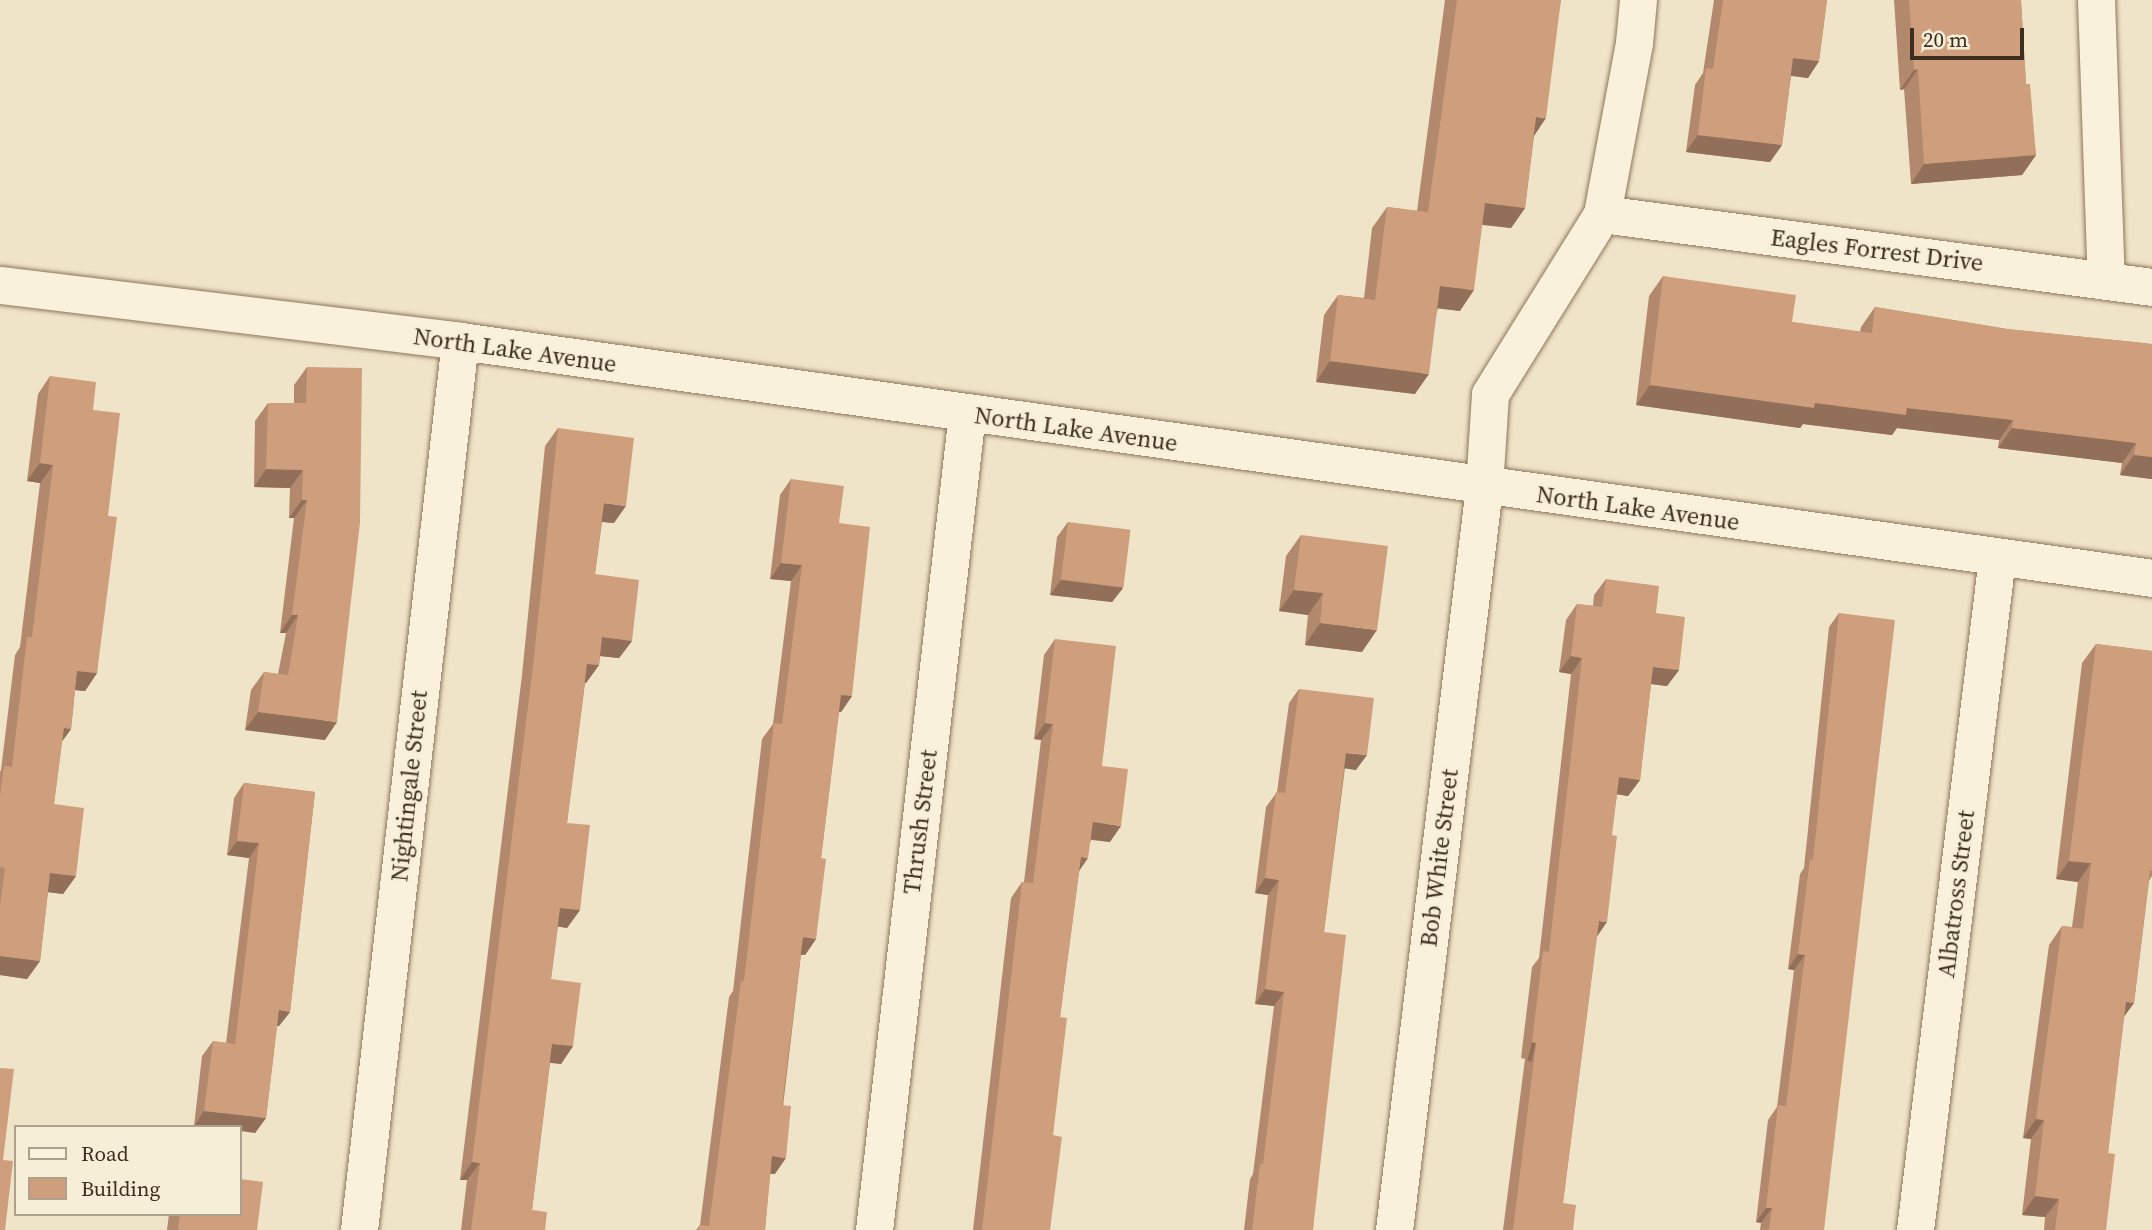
<!DOCTYPE html>
<style>
body{margin:0}
#map{position:relative;width:2152px;height:1230px;overflow:hidden;background:#f0e4c8;font-family:"Source Serif 4",serif}
div>[style]{position:absolute}
.roads{filter:drop-shadow(0 0 2px #8d765c) drop-shadow(0 0 2px #8d765c)}
.minor>*{height:37px;margin:-18.5px;padding:0 18.5px;transform-origin:18.5px;border-radius:18.5px;background:#faf1dc}
.wall>*{inset:0;background:#b2896c}
.shaded-wall>*{inset:0;background:#916f58;transform-origin:0 0}
.building>*{inset:0;background:#cf9f7d;transform-origin:0 0}
span{translate:-50% -50%;white-space:nowrap;text-align:center;line-height:1.15;-webkit-text-stroke:5px #f7eed8;paint-order:stroke}
.street-label{font-size:24px;color:#3d2e20}
.legend{position:absolute;left:14px;top:1125px;width:228px;height:91px;box-sizing:border-box;background:#f7eed8;border:2px solid #ada18e;margin:0;padding:9px 12px;list-style:none;font-size:21px;color:#3d2e20}
.legend li{display:flex;align-items:center;gap:14px;height:35px}
.legend b{width:35px;border:2px solid #ada18e}
.scale{position:absolute;left:1910px;top:28px;width:114px;height:32px;box-sizing:border-box;border:4px solid #3d2e20;border-top:0;padding-left:9px;font-size:21px;line-height:24px;white-space:nowrap;color:#3d2e20;-webkit-text-stroke:5px #f7eed8;paint-order:stroke}
</style>
<div id="map">
<div class="roads">
<div class="minor">
<i style="left:2096px;top:0;width:280px;rotate:88deg"></i>
<i style="left:1602px;top:214px;width:555px;rotate:7.56deg"></i>
<i style="left:0;top:285px;width:463px;rotate:6.9deg"></i>
<i style="left:460px;top:341px;width:1709px;rotate:7.97deg"></i>
<i style="left:359px;top:1230px;width:895px;rotate:-83.52deg"></i>
<i style="left:874px;top:1230px;width:822px;rotate:-83.51deg"></i>
<i style="left:1394px;top:1230px;width:748px;rotate:-83.09deg"></i>
<i style="left:1484px;top:487px;width:93px;rotate:-86.3deg"></i>
<i style="left:1490px;top:394px;width:212px;rotate:-58.1deg"></i>
<i style="left:1602px;top:214px;width:174px;rotate:-79.4deg"></i>
<i style="left:1634px;top:43px;width:43px;rotate:-84.7deg"></i>
<i style="left:1915px;top:1230px;width:678px;rotate:-83.05deg"></i>
</div>
</div>
<div class="wall">
<i style="clip-path:polygon(1445px 0,1561px 0,1534px 136px,1525px 208px,1511px 228px,1482px 225px,1460px 311px,1438px 308px,1415px 394px,1316px 382px,1324px 315px,1338px 295px,1364px 298px,1372px 228px,1387px 207px,1417px 211px)"></i>
<i style="clip-path:polygon(1714px 0,1827px 0,1819px 61px,1808px 78px,1791px 76px,1782px 145px,1770px 162px,1686px 152px,1695px 85px,1703px 73px)"></i>
<i style="clip-path:polygon(1894px 0,2021px 0,2026px 84px,2036px 155px,2022px 175px,1911px 184px,1904px 89px,1900px 90px)"></i>
<i style="clip-path:polygon(1663px 276px,1792px 322px,1860px 332px,1861px 327px,1875px 307px,2007px 329px,2152px 344px,2152px 479px,2120px 475px,2122px 463px,1998px 448px,1999px 440px,1897px 428px,1892px 435px,1803px 424px,1800px 428px,1636px 405px,1649px 296px)"></i>
<i style="clip-path:polygon(307px 367px,325px 740px,245px 730px,251px 690px,264px 672px,278px 674px,286px 633px,280px 633px,294px 518px,289px 518px,290px 488px,254px 487px,255px 421px,268px 403px,294px 403px,294px 385px)"></i>
<i style="clip-path:polygon(50px 376px,93px 410px,108px 516px,97px 673px,85px 691px,75px 690px,71px 729px,62px 741px,54px 804px,76px 876px,63px 894px,48px 892px,40px 961px,27px 979px,0 975px,0 772px,1px 770px,15px 655px,20px 647px,40px 483px,27px 481px,38px 394px)"></i>
<i style="clip-path:polygon(558px 428px,614px 523px,602px 522px,595px 574px,632px 641px,619px 658px,600px 656px,599px 665px,586px 683px,585px 683px,567px 823px,580px 910px,567px 928px,558px 926px,551px 979px,573px 1046px,561px 1064px,550px 1063px,532px 1210px,545px 1230px,461px 1230px,467px 1180px,460px 1180px,522px 675px,545px 446px)"></i>
<i style="clip-path:polygon(791px 479px,839px 523px,852px 696px,841px 712px,839px 712px,821px 858px,816px 939px,805px 955px,801px 955px,775px 1174px,770px 1174px,765px 1230px,696px 1230px,700px 1225px,729px 997px,733px 991px,762px 739px,773px 724px,791px 581px,770px 579px,780px 495px)"></i>
<i style="clip-path:polygon(1068px 522px,1123px 588px,1112px 602px,1050px 595px,1057px 537px)"></i>
<i style="clip-path:polygon(1301px 535px,1362px 652px,1305px 645px,1308px 615px,1279px 611px,1286px 556px)"></i>
<i style="clip-path:polygon(1606px 579px,1656px 613px,1679px 670px,1667px 686px,1651px 684px,1640px 780px,1628px 796px,1617px 794px,1597px 935px,1563px 1203px,1573px 1230px,1503px 1230px,1525px 1059px,1521px 1058px,1532px 967px,1539px 958px,1571px 674px,1559px 672px,1566px 620px,1577px 604px,1593px 606px,1594px 595px)"></i>
<i style="clip-path:polygon(1839px 613px,1824px 1230px,1760px 1230px,1761px 1223px,1756px 1222px,1768px 1120px,1777px 1107px,1794px 970px,1788px 969px,1800px 874px,1804px 868px,1829px 627px)"></i>
<i style="clip-path:polygon(1055px 639px,1102px 766px,1110px 842px,1091px 840px,1079px 872px,1060px 1017px,1053px 1135px,1050px 1230px,973px 1230px,1011px 898px,1022px 882px,1024px 882px,1041px 740px,1034px 739px,1044px 655px)"></i>
<i style="clip-path:polygon(2096px 644px,2152px 651px,2152px 876px,2149px 881px,2134px 1003px,2124px 1016px,2108px 1153px,2106px 1230px,2044px 1230px,2045px 1217px,2022px 1215px,2031px 1139px,2023px 1138px,2049px 945px,2062px 926px,2072px 927px,2078px 882px,2056px 879px,2082px 663px)"></i>
<i style="clip-path:polygon(1299px 689px,1356px 770px,1345px 768px,1324px 932px,1313px 1230px,1244px 1230px,1250px 1179px,1253px 1174px,1274px 1006px,1255px 1004px,1268px 895px,1255px 893px,1266px 807px,1277px 792px,1289px 703px)"></i>
<i style="clip-path:polygon(244px 783px,315px 792px,290px 1012px,279px 1026px,277px 1026px,266px 1118px,255px 1133px,240px 1127px,204px 1127px,194px 1126px,202px 1056px,213px 1041px,226px 1043px,249px 858px,227px 855px,234px 798px)"></i>
<i style="clip-path:polygon(169px 1214px,240px 1214px,257px 1230px,167px 1230px)"></i>
</div>
<div class="shaded-wall">
<i style="clip-path:polygon(1793px 58px,1819px 61px,1808px 78px,1781px 74px)"></i>
<i style="clip-path:polygon(1918px 69px,1904px 89px,1900px 90px,1914px 70px)"></i>
<i style="clip-path:polygon(1536px 117px,1546px 118px,1532px 139px)"></i>
<i style="clip-path:polygon(1698px 135px,1782px 145px,1770px 162px,1686px 152px)"></i>
<i style="clip-path:polygon(2036px 155px,2022px 175px,1911px 184px,1924px 164px)"></i>
<i style="clip-path:polygon(1485px 203px,1525px 208px,1511px 228px,1470px 223px)"></i>
<i style="clip-path:polygon(1440px 286px,1474px 290px,1460px 311px,1426px 307px)"></i>
<i style="clip-path:polygon(1330px 361px,1429px 374px,1415px 394px,1316px 382px)"></i>
<i style="clip-path:polygon(1650px 385px,1815px 403px,1907px 408px,2013px 420px,1999px 440px,1897px 428px,1892px 435px,1803px 424px,1800px 428px,1636px 405px)"></i>
<i style="clip-path:polygon(2012px 428px,2136px 443px,2122px 463px,1998px 448px)"></i>
<i style="clip-path:polygon(2134px 455px,2152px 457px,2152px 479px,2120px 475px)"></i>
<i style="clip-path:polygon(40px 463px,53px 465px,40px 483px,27px 481px)"></i>
<i style="clip-path:polygon(266px 469px,303px 470px,290px 488px,254px 487px)"></i>
<i style="clip-path:polygon(302px 500px,307px 500px,294px 518px,289px 518px)"></i>
<i style="clip-path:polygon(604px 503px,626px 506px,614px 523px,592px 521px)"></i>
<i style="clip-path:polygon(781px 563px,802px 565px,791px 581px,770px 579px)"></i>
<i style="clip-path:polygon(1061px 580px,1123px 588px,1112px 602px,1050px 595px)"></i>
<i style="clip-path:polygon(1294px 590px,1323px 593px,1308px 615px,1279px 611px)"></i>
<i style="clip-path:polygon(292px 615px,298px 615px,286px 633px,280px 633px)"></i>
<i style="clip-path:polygon(1320px 623px,1377px 630px,1362px 652px,1305px 645px)"></i>
<i style="clip-path:polygon(602px 637px,632px 641px,619px 658px,590px 655px)"></i>
<i style="clip-path:polygon(1571px 656px,1582px 658px,1571px 674px,1559px 672px)"></i>
<i style="clip-path:polygon(587px 664px,599px 665px,586px 683px,575px 681px)"></i>
<i style="clip-path:polygon(1653px 667px,1679px 670px,1667px 686px,1642px 683px)"></i>
<i style="clip-path:polygon(77px 671px,97px 673px,85px 691px,65px 689px)"></i>
<i style="clip-path:polygon(841px 695px,852px 696px,841px 712px,830px 711px)"></i>
<i style="clip-path:polygon(258px 712px,337px 722px,325px 740px,245px 730px)"></i>
<i style="clip-path:polygon(1045px 723px,1053px 724px,1041px 740px,1034px 739px)"></i>
<i style="clip-path:polygon(64px 728px,71px 729px,58px 747px)"></i>
<i style="clip-path:polygon(1346px 753px,1367px 755px,1356px 770px,1336px 767px)"></i>
<i style="clip-path:polygon(1619px 777px,1640px 780px,1628px 796px,1608px 793px)"></i>
<i style="clip-path:polygon(1093px 822px,1121px 826px,1110px 842px,1082px 838px)"></i>
<i style="clip-path:polygon(237px 841px,259px 843px,249px 858px,227px 855px)"></i>
<i style="clip-path:polygon(1081px 857px,1088px 858px,1077px 874px)"></i>
<i style="clip-path:polygon(2069px 861px,2091px 863px,2078px 882px,2056px 879px)"></i>
<i style="clip-path:polygon(50px 873px,76px 876px,63px 894px,38px 891px)"></i>
<i style="clip-path:polygon(1265px 878px,1279px 880px,1268px 895px,1255px 893px)"></i>
<i style="clip-path:polygon(560px 908px,580px 910px,567px 928px,548px 925px)"></i>
<i style="clip-path:polygon(1599px 921px,1607px 922px,1596px 938px)"></i>
<i style="clip-path:polygon(803px 937px,816px 939px,805px 955px,792px 953px)"></i>
<i style="clip-path:polygon(1798px 954px,1805px 955px,1794px 970px,1788px 969px)"></i>
<i style="clip-path:polygon(0 956px,40px 961px,27px 979px,0 975px)"></i>
<i style="clip-path:polygon(1265px 989px,1284px 992px,1274px 1006px,1255px 1004px)"></i>
<i style="clip-path:polygon(2126px 1002px,2134px 1003px,2120px 1022px)"></i>
<i style="clip-path:polygon(279px 1010px,290px 1012px,279px 1026px,269px 1025px)"></i>
<i style="left:1532px;top:1042px;width:4px;height:19px;rotate:14deg"></i>
<i style="clip-path:polygon(552px 1044px,573px 1046px,561px 1064px,540px 1061px)"></i>
<i style="clip-path:polygon(204px 1111px,266px 1118px,255px 1133px,240px 1131px,240px 1127px,204px 1127px,194px 1126px)"></i>
<i style="clip-path:polygon(2036px 1119px,2044px 1120px,2031px 1139px,2023px 1138px)"></i>
<i style="clip-path:polygon(772px 1156px,786px 1158px,775px 1174px,761px 1172px)"></i>
<i style="clip-path:polygon(472px 1162px,480px 1163px,467px 1180px,460px 1180px)"></i>
<i style="clip-path:polygon(2035px 1196px,2059px 1199px,2045px 1217px,2022px 1215px)"></i>
<i style="clip-path:polygon(1766px 1208px,1772px 1208px,1761px 1223px,1756px 1222px)"></i>
</div>
<div class="building">
<i style="clip-path:polygon(1457px 0,1561px 0,1546px 118px,1536px 117px,1525px 208px,1485px 203px,1474px 290px,1440px 286px,1429px 374px,1330px 361px,1338px 295px,1375px 300px,1387px 207px,1428px 212px)"></i>
<i style="clip-path:polygon(1723px 0,1827px 0,1819px 61px,1793px 58px,1782px 145px,1698px 135px,1706px 68px,1713px 69px)"></i>
<i style="clip-path:polygon(1909px 0,2021px 0,2026px 84px,2030px 84px,2036px 155px,1924px 164px,1918px 69px,1914px 70px)"></i>
<i style="clip-path:polygon(1663px 276px,1796px 295px,1792px 322px,1872px 333px,1875px 307px,2007px 329px,2152px 344px,2152px 457px,2134px 455px,2136px 443px,2012px 428px,2013px 420px,1907px 408px,1906px 415px,1815px 403px,1814px 408px,1650px 385px)"></i>
<i style="clip-path:polygon(307px 367px,362px 368px,360px 523px,337px 722px,258px 712px,264px 672px,288px 675px,298px 615px,292px 615px,307px 500px,302px 500px,303px 470px,266px 469px,268px 403px,306px 403px)"></i>
<i style="clip-path:polygon(50px 376px,96px 382px,93px 410px,120px 413px,108px 516px,117px 517px,97px 673px,77px 671px,71px 729px,64px 728px,54px 804px,84px 808px,76px 876px,50px 873px,40px 961px,0 956px,0 905px,5px 868px,0 867px,0 796px,4px 766px,12px 767px,27px 637px,32px 637px,53px 465px,40px 463px)"></i>
<i style="clip-path:polygon(558px 428px,634px 438px,626px 506px,604px 503px,595px 574px,639px 580px,632px 641px,602px 637px,599px 665px,587px 664px,567px 823px,590px 825px,580px 910px,560px 908px,551px 979px,581px 983px,573px 1046px,552px 1044px,532px 1210px,547px 1212px,545px 1230px,471px 1230px,480px 1163px,472px 1162px,534px 657px)"></i>
<i style="clip-path:polygon(791px 479px,844px 486px,839px 523px,870px 527px,852px 696px,841px 695px,821px 858px,826px 859px,816px 939px,803px 937px,782px 1105px,791px 1106px,786px 1158px,772px 1156px,765px 1230px,699px 1230px,699px 1225px,709px 1226px,741px 981px,744px 981px,774px 723px,782px 724px,802px 565px,781px 563px)"></i>
<i style="left:1068px;top:522px;width:63px;height:58px;rotate:7deg"></i>
<i style="clip-path:polygon(1301px 535px,1388px 546px,1377px 630px,1320px 623px,1323px 593px,1294px 590px)"></i>
<i style="clip-path:polygon(1606px 579px,1659px 586px,1656px 613px,1685px 617px,1679px 670px,1653px 667px,1640px 780px,1619px 777px,1612px 835px,1617px 836px,1607px 922px,1599px 921px,1563px 1203px,1576px 1205px,1573px 1230px,1513px 1230px,1536px 1043px,1532px 1042px,1543px 951px,1549px 952px,1582px 658px,1571px 656px,1577px 604px,1602px 607px)"></i>
<i style="clip-path:polygon(1839px 613px,1895px 620px,1824px 1230px,1769px 1230px,1772px 1208px,1766px 1208px,1778px 1105px,1786px 1106px,1805px 955px,1798px 954px,1810px 859px,1813px 860px)"></i>
<i style="clip-path:polygon(1055px 639px,1116px 646px,1102px 766px,1128px 769px,1121px 826px,1093px 822px,1088px 858px,1081px 857px,1060px 1017px,1067px 1018px,1053px 1135px,1062px 1137px,1050px 1230px,982px 1230px,1022px 882px,1033px 883px,1053px 724px,1045px 723px)"></i>
<i style="clip-path:polygon(2096px 644px,2152px 651px,2152px 871px,2150px 870px,2134px 1003px,2126px 1002px,2108px 1153px,2115px 1154px,2106px 1230px,2055px 1230px,2059px 1199px,2035px 1196px,2044px 1120px,2036px 1119px,2062px 926px,2083px 929px,2091px 863px,2069px 861px)"></i>
<i style="clip-path:polygon(1299px 689px,1374px 698px,1367px 755px,1346px 753px,1324px 932px,1346px 935px,1313px 1230px,1252px 1230px,1260px 1164px,1263px 1164px,1284px 992px,1265px 989px,1279px 880px,1265px 878px,1276px 792px,1285px 793px)"></i>
<i style="clip-path:polygon(244px 783px,315px 792px,290px 1012px,279px 1010px,266px 1118px,204px 1111px,213px 1041px,235px 1044px,259px 843px,237px 841px)"></i>
<i style="clip-path:polygon(0 1068px,14px 1069px,3px 1160px,13px 1161px,5px 1230px,0 1230px)"></i>
<i style="clip-path:polygon(240px 1179px,263px 1182px,257px 1230px,178px 1230px,180px 1214px,240px 1214px)"></i>
</div>
<div class="street-label">
<span style="left:1877px;top:250px;rotate:7deg">Eagles Forrest Drive</span>
<span style="left:515px;top:350px;rotate:8deg">North Lake Avenue</span>
<span style="left:1076px;top:429px;rotate:8deg">North Lake Avenue</span>
<span style="left:1638px;top:508px;rotate:8deg">North Lake Avenue</span>
<span style="left:409px;top:786px;rotate:-84deg">Nightingale Street</span>
<span style="left:920px;top:822px;rotate:-83deg">Thrush Street</span>
<span style="left:1439px;top:858px;rotate:-83deg">Bob White Street</span>
<span style="left:1956px;top:894px;rotate:-83deg">Albatross Street</span>
</div>
<ul class="legend">
<li><b style="height:9px;background:#faf1dc"></b>Road</li>
<li><b style="height:19px;background:#cf9f7d"></b>Building</li>
</ul>
<div class="scale">20 m</div>
</div>
